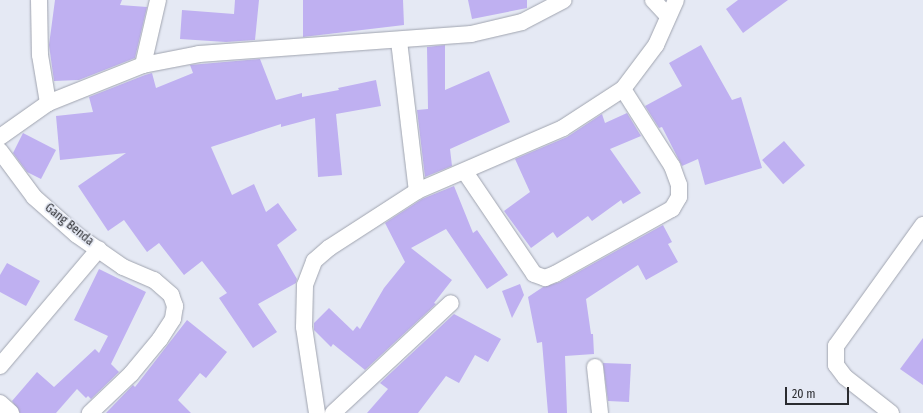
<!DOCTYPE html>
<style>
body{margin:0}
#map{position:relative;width:923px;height:413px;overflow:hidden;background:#e5e9f4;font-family:"Fira Sans Condensed",sans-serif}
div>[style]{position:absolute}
.building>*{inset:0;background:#bfb0f1;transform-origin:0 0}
.roads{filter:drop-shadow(0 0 1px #a0a4af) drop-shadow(0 0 1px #a0a4af)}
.street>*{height:16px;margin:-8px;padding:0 8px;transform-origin:8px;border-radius:8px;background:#fff}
span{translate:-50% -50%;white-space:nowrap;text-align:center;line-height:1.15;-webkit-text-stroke:3.5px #e5e9f4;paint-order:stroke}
.street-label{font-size:12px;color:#2b2c30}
.scale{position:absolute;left:785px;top:387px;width:64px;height:18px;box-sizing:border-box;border:2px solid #2b2c30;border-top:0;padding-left:5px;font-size:12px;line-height:14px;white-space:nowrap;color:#2b2c30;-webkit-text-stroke:3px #e5e9f4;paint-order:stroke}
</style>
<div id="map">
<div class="building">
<i style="clip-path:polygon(55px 0,122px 0,120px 5px,147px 7px,135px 58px,79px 80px,54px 81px,49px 45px)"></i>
<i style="clip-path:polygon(235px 0,259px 0,255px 40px,226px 42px,180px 39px,182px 10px,234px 14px)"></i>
<i style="clip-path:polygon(303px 0,403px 0,404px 25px,303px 37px)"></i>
<i style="clip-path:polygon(468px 0,527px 0,527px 8px,472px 19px)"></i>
<i style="clip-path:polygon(738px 0,788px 0,743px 33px,726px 9px)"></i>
<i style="clip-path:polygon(445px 45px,445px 90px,489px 71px,510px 122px,450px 149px,452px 166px,425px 177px,417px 110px,428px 109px,427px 47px)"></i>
<i style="clip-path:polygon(701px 45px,732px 100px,741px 97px,762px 168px,705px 185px,698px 159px,682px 166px,662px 127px,659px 128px,645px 106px,682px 86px,669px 63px)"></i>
<i style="clip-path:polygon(260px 59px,276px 100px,302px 93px,302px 97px,339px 90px,338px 88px,376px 80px,381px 106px,336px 114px,342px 175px,318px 177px,315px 118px,281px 127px,281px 124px,211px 147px,232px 195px,254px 184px,266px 212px,278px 203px,297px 230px,277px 245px,297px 279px,296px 283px,258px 304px,277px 332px,253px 348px,219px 298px,227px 293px,202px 261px,184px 275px,159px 243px,147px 252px,124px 220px,108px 231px,78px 186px,126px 153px,60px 160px,56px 116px,93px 112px,89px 97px,145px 75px,152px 73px,156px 88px,193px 73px,190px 65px)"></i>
<i style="clip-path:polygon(627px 113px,641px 136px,610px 149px,641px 193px,623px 204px,621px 200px,592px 221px,588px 216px,557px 238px,553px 232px,531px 248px,504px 211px,530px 192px,515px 159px,567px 137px,602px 114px,605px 123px)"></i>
<i style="clip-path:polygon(23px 133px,56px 150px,41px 179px,27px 172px,13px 153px)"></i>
<i style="left:784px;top:141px;width:32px;height:29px;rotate:49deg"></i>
<i style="clip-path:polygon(454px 186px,473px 233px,477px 230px,508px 275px,487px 289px,446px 229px,411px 248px,452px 280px,434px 303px,436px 304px,365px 370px,333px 344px,331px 347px,314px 330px,314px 323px,329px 308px,353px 331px,357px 326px,360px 329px,384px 288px,405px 262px,385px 223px,422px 199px)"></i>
<i style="clip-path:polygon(663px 225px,672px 242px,668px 244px,678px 262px,646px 280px,638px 265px,586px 299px,591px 334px,593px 334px,594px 354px,565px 356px,567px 413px,548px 413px,542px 342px,537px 343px,528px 297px,543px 287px,560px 282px)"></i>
<i style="clip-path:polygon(7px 263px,40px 281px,26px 306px,0 292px,0 275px)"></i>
<i style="clip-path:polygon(99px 269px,146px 292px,111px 364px,119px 372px,91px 399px,88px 396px,86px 398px,77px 389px,56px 413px,20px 413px,12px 401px,37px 372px,54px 387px,95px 349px,99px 353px,108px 336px,74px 320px)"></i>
<i style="clip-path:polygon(520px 284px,524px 295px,512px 318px,502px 291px)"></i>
<i style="clip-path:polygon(454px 314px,501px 339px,488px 362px,475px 355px,459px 383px,446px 376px,418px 413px,367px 413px,388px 389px,380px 383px)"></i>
<i style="clip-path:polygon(187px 320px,227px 352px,206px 378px,200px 373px,178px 400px,191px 413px,106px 413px,133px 385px,135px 387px)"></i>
<i style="clip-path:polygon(923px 338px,923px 385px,900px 369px)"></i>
<i style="clip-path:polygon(603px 363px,631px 364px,629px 402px,608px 401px)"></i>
</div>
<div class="roads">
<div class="street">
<i style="left:39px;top:0;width:55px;rotate:89deg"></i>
<i style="left:40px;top:55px;width:49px;rotate:80.5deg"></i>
<i style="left:653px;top:0;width:22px;rotate:47deg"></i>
<i style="left:399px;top:41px;width:151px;rotate:83.2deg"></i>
<i style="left:143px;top:65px;width:67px;rotate:-77deg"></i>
<i style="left:0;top:137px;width:59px;rotate:-35.3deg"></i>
<i style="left:48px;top:103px;width:102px;rotate:-21.8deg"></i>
<i style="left:143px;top:65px;width:57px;rotate:-11.1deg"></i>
<i style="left:199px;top:54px;width:273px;rotate:-4.2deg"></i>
<i style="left:471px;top:34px;width:52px;rotate:-13.2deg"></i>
<i style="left:522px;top:22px;width:47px;rotate:-27.6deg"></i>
<i style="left:0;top:151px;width:57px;rotate:53.5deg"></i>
<i style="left:34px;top:197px;width:57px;rotate:41.5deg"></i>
<i style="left:77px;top:235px;width:56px;rotate:34.8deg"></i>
<i style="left:123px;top:267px;width:34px;rotate:23deg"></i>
<i style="left:154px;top:280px;width:23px;rotate:41deg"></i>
<i style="left:171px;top:295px;width:12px;rotate:70deg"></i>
<i style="left:175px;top:306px;width:13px;rotate:99deg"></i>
<i style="left:173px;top:319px;width:24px;rotate:123deg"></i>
<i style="left:160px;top:339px;width:45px;rotate:129.6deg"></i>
<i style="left:131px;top:374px;width:57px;rotate:136.4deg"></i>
<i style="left:465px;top:172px;width:123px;rotate:55.9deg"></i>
<i style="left:534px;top:274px;width:12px;rotate:20deg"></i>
<i style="left:545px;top:278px;width:11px;rotate:-22deg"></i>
<i style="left:555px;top:274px;width:134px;rotate:-29.1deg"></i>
<i style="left:672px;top:209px;width:14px;rotate:-60deg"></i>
<i style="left:679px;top:197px;width:12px;rotate:-90deg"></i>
<i style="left:679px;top:185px;width:20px;rotate:-110deg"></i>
<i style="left:672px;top:166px;width:91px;rotate:-122.5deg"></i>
<i style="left:0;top:366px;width:153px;rotate:-49.8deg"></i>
<i style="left:595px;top:367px;width:46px;rotate:83.8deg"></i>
<i style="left:0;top:403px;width:15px;rotate:42deg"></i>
<i style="left:317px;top:413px;width:87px;rotate:-98.6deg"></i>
<i style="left:304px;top:327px;width:42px;rotate:-88.6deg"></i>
<i style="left:305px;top:285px;width:26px;rotate:-69deg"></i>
<i style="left:314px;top:261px;width:20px;rotate:-41deg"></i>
<i style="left:329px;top:248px;width:105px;rotate:-32.9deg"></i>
<i style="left:417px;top:191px;width:159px;rotate:-23.3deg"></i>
<i style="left:563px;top:128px;width:72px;rotate:-33deg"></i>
<i style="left:623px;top:89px;width:55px;rotate:-53.1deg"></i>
<i style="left:656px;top:45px;width:49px;rotate:-66deg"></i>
<i style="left:333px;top:413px;width:161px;rotate:-43deg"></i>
<i style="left:891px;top:413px;width:58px;rotate:-142deg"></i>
<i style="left:845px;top:377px;width:15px;rotate:-127deg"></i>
<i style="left:836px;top:365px;width:19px;rotate:-90deg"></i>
<i style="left:836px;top:346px;width:149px;rotate:-54.3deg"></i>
</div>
</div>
<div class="street-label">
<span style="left:69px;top:225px;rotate:39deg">Gang Benda</span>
</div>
<div class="scale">20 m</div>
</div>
